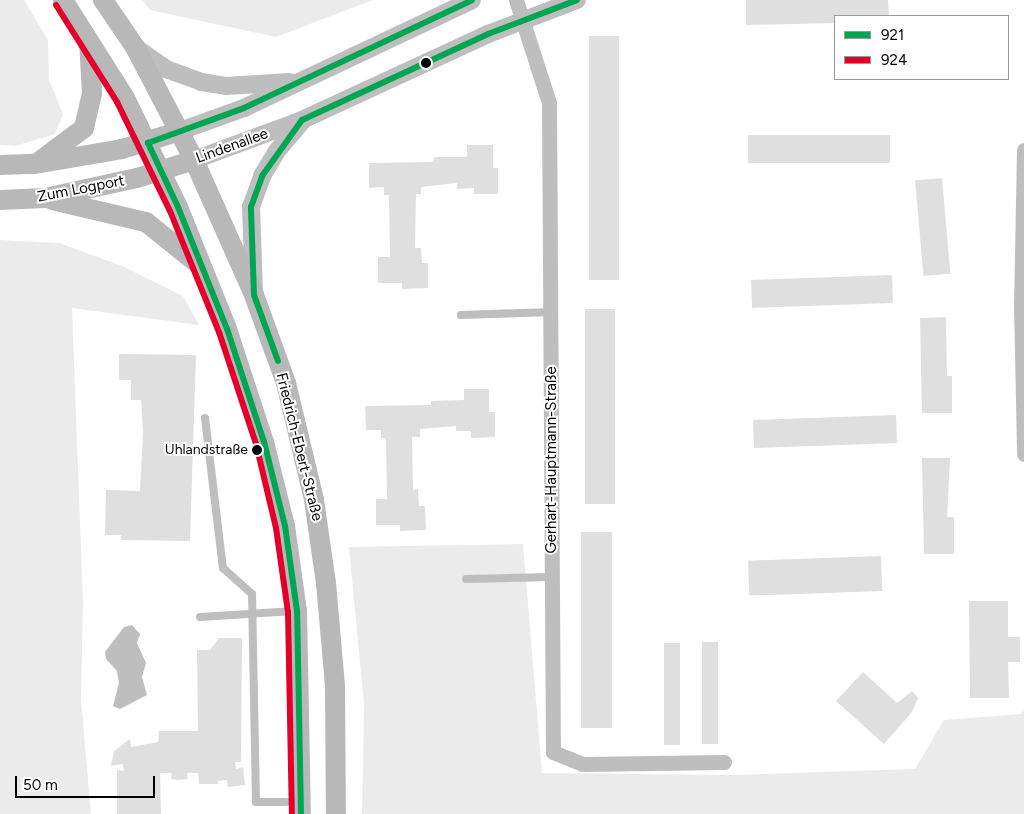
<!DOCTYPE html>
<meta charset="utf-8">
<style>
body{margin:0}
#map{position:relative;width:1024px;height:814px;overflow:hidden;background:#fff;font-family:Figtree,sans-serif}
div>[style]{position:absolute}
.green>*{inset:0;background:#ebebeb}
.water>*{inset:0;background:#bebebe}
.building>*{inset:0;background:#dfdfdf;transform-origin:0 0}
.service>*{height:8px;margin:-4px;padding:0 4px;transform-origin:4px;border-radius:4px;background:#bebebe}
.minor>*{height:15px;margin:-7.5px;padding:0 7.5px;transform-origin:7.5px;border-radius:7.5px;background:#bebebe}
.tertiary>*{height:18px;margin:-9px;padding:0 9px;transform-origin:9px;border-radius:9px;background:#bebebe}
.secondary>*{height:20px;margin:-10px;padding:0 10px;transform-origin:10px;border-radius:10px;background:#b8b8b8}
.bus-1>*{height:6px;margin:-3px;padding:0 3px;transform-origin:3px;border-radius:3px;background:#00a651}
.bus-2>*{height:6px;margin:-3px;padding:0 3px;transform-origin:3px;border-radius:3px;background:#e4002b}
.dots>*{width:14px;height:14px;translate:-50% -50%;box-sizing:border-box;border:2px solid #fff;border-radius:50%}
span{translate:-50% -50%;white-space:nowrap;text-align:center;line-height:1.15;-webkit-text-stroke:4px #fff;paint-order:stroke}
.bus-label{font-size:14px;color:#000}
.right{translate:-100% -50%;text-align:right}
.street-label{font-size:15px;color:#000}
.legend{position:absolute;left:834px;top:15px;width:175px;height:65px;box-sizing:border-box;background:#fff;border:1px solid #999;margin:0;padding:6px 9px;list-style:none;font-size:15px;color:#000}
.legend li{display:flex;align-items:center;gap:10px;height:25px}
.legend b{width:25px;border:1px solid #999}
.scale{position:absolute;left:15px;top:776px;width:140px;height:22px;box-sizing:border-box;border:2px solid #000;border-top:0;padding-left:6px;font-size:15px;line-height:18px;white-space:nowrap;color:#000;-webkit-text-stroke:4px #fff;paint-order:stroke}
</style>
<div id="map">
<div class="green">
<i style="clip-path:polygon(0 0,24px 0,48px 40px,49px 80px,63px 114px,55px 134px,15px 146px,0 145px)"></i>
<i style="clip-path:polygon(142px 0,373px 0,276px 37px,150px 10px)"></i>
<i style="clip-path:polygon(0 240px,59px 243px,122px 266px,183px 296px,199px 325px,72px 308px,83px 602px,81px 700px,91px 814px,0 814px)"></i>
<i style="clip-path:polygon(523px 544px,542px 773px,731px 775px,915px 769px,944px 720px,1021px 714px,1024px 710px,1024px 814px,362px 814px,364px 704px,349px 547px)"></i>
</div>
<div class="water">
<i style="clip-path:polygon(132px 625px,140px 634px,137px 643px,146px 663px,142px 677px,147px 695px,120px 709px,113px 706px,119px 683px,117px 671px,106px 659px,105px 652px,124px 627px)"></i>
</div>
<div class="building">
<i style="clip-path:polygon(746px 0,888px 0,889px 16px,835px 16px,835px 23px,746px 25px)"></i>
<i style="left:589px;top:36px;width:30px;height:244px"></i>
<i style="left:890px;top:135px;width:28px;height:142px;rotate:90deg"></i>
<i style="clip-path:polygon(467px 145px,493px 145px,493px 168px,498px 168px,498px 194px,474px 194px,474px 188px,457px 189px,457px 183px,421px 187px,421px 194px,416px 194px,415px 248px,421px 248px,422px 263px,428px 263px,428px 288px,402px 289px,402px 283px,378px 283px,378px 257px,390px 257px,389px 195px,384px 195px,384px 187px,369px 188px,369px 163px,434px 162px,434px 157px,467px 157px)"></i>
<i style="left:942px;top:178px;width:96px;height:27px;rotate:85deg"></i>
<i style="left:892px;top:275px;width:28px;height:141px;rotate:88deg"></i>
<i style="left:585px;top:309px;width:30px;height:195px"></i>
<i style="clip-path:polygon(946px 317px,947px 376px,952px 376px,952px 413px,922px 413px,920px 318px)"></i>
<i style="clip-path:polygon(119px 354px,196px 355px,190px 541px,121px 540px,121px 535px,105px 535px,106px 490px,140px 491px,143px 432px,141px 400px,131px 400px,131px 380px,119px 380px)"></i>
<i style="clip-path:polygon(464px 389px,489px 389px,489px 412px,495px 412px,495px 437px,471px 438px,471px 431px,456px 431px,456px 426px,420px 429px,420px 437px,412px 437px,413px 490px,418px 489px,419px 506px,425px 506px,426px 530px,400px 531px,400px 525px,376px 525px,376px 499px,387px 499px,386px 438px,381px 438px,381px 430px,366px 430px,365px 406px,431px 405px,431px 401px,464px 400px)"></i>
<i style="left:896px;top:415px;width:28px;height:143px;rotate:88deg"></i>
<i style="clip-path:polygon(922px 458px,950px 458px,947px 517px,954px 517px,954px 554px,924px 554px)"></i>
<i style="left:581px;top:532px;width:31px;height:196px"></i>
<i style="left:881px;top:556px;width:35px;height:133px;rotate:88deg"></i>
<i style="clip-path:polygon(969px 601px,1008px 601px,1008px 637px,1020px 637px,1020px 662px,1008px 662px,1009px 698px,970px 698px)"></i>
<i style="clip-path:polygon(219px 638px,242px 638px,241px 762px,235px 762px,236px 769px,243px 767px,245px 785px,228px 787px,227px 780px,218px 781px,218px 784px,199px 784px,198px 773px,187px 773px,188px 779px,178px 780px,171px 779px,172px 773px,160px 773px,161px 814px,117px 814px,117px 770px,124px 771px,123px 764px,111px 766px,114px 751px,130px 739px,131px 747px,158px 742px,159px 731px,198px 731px,197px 650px,210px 650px)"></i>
<i style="left:702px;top:642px;width:16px;height:102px"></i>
<i style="left:664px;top:643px;width:16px;height:102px"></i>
<i style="clip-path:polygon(863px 672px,897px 703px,912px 691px,918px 698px,912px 712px,884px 744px,836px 701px)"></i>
</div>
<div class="service">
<i style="left:461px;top:315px;width:91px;rotate:-1.9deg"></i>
<i style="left:205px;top:418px;width:151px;rotate:83.2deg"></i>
<i style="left:223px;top:568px;width:39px;rotate:42deg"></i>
<i style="left:252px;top:594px;width:208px;rotate:88.9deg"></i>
<i style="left:256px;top:802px;width:30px"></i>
<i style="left:466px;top:579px;width:86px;rotate:-1.3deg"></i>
<i style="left:200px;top:617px;width:95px;rotate:-3.6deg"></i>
</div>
<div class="minor">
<i style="left:516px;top:0;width:108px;rotate:72.2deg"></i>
<i style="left:549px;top:103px;width:649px;rotate:89.65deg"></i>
<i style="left:553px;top:752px;width:32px;rotate:22deg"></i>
<i style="left:583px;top:764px;width:141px;rotate:-0.8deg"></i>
<i style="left:1024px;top:150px;width:155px;rotate:91.1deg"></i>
<i style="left:1021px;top:305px;width:149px;rotate:88.8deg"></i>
</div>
<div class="tertiary">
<i style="left:135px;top:47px;width:38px;rotate:35deg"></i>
<i style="left:166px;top:69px;width:37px;rotate:20deg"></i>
<i style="left:201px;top:82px;width:25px;rotate:9deg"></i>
<i style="left:226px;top:86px;width:63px;rotate:-3.6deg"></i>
<i style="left:180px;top:131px;width:68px;rotate:-19.8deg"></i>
<i style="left:244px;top:108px;width:252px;rotate:-25.3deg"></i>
<i style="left:194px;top:160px;width:115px;rotate:-20.3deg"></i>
<i style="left:302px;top:120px;width:205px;rotate:-24.8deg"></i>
<i style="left:488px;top:34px;width:95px;rotate:-20.9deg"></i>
<i style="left:254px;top:292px;width:85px;rotate:-92deg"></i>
<i style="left:251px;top:207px;width:33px;rotate:-70deg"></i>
<i style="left:262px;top:176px;width:29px;rotate:-59deg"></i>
<i style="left:277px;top:151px;width:39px;rotate:-50deg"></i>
</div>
<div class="secondary">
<i style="left:63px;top:0;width:116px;rotate:57.7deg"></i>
<i style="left:125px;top:98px;width:121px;rotate:64.1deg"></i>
<i style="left:178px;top:207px;width:131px;rotate:68.1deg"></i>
<i style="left:227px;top:329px;width:119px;rotate:71.9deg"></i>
<i style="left:264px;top:442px;width:87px;rotate:76deg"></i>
<i style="left:285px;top:526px;width:86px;rotate:82deg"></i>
<i style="left:297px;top:611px;width:203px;rotate:88.9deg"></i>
<i style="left:103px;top:0;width:57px;rotate:55.8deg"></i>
<i style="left:135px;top:47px;width:127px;rotate:62.4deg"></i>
<i style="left:194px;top:160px;width:148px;rotate:66deg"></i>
<i style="left:254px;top:295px;width:94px;rotate:70deg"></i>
<i style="left:286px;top:383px;width:120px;rotate:76.5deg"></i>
<i style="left:314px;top:500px;width:84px;rotate:81.8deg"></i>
<i style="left:326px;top:583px;width:103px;rotate:85deg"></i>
<i style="left:335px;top:686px;width:128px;rotate:89.6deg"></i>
<i style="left:40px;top:161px;width:55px;rotate:-36.9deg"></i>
<i style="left:84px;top:128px;width:35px;rotate:-77deg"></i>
<i style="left:92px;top:94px;width:53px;rotate:-93.2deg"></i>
<i style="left:0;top:165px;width:35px;rotate:-2deg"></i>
<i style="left:35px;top:164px;width:88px;rotate:-9.8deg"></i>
<i style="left:122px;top:149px;width:61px;rotate:-17.2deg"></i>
<i style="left:0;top:200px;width:45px;rotate:-2.5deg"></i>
<i style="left:45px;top:198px;width:94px;rotate:-12.3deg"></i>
<i style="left:137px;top:178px;width:60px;rotate:-17.5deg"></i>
<i style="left:52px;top:200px;width:97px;rotate:13.2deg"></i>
<i style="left:146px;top:222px;width:67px;rotate:38.9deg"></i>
</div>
<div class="bus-1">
<i style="left:278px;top:361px;width:70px;rotate:-110deg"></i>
<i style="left:254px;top:295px;width:88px;rotate:-92deg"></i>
<i style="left:251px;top:207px;width:33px;rotate:-70deg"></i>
<i style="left:262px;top:176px;width:69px;rotate:-54.5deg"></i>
<i style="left:302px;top:120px;width:205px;rotate:-24.8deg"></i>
<i style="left:488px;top:34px;width:95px;rotate:-20.9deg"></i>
<i style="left:301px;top:814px;width:203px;rotate:-91.1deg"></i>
<i style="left:297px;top:611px;width:86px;rotate:-98deg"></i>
<i style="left:285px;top:526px;width:87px;rotate:-104deg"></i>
<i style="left:264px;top:442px;width:119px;rotate:-108.1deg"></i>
<i style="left:227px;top:329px;width:131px;rotate:-111.9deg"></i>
<i style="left:178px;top:207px;width:71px;rotate:-115.1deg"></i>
<i style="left:148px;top:143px;width:102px;rotate:-20deg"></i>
<i style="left:244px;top:108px;width:252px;rotate:-25.3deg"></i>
</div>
<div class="bus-2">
<i style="left:56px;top:5px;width:115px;rotate:57.8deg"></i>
<i style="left:117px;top:102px;width:121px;rotate:64.1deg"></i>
<i style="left:170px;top:211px;width:131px;rotate:68deg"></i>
<i style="left:219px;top:332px;width:118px;rotate:71.7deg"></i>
<i style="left:256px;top:444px;width:86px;rotate:76.6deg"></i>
<i style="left:276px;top:528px;width:85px;rotate:81.9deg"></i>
<i style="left:288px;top:612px;width:202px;rotate:88.9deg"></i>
</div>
<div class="dots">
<i style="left:426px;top:63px;background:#000"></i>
<i style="left:257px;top:450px;background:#000"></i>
</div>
<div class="bus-label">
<span class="right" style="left:248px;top:450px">Uhlandstraße</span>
</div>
<div class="street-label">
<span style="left:232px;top:146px;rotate:-20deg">Lindenallee</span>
<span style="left:81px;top:189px;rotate:-11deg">Zum Logport</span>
<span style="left:299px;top:447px;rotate:76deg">Friedrich-Ebert-Straße</span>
<span style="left:552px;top:460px;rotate:-90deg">Gerhart-Hauptmann-Straße</span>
</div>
<ul class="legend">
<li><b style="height:6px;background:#00a651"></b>921</li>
<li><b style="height:6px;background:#e4002b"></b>924</li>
</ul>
<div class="scale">50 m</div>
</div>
